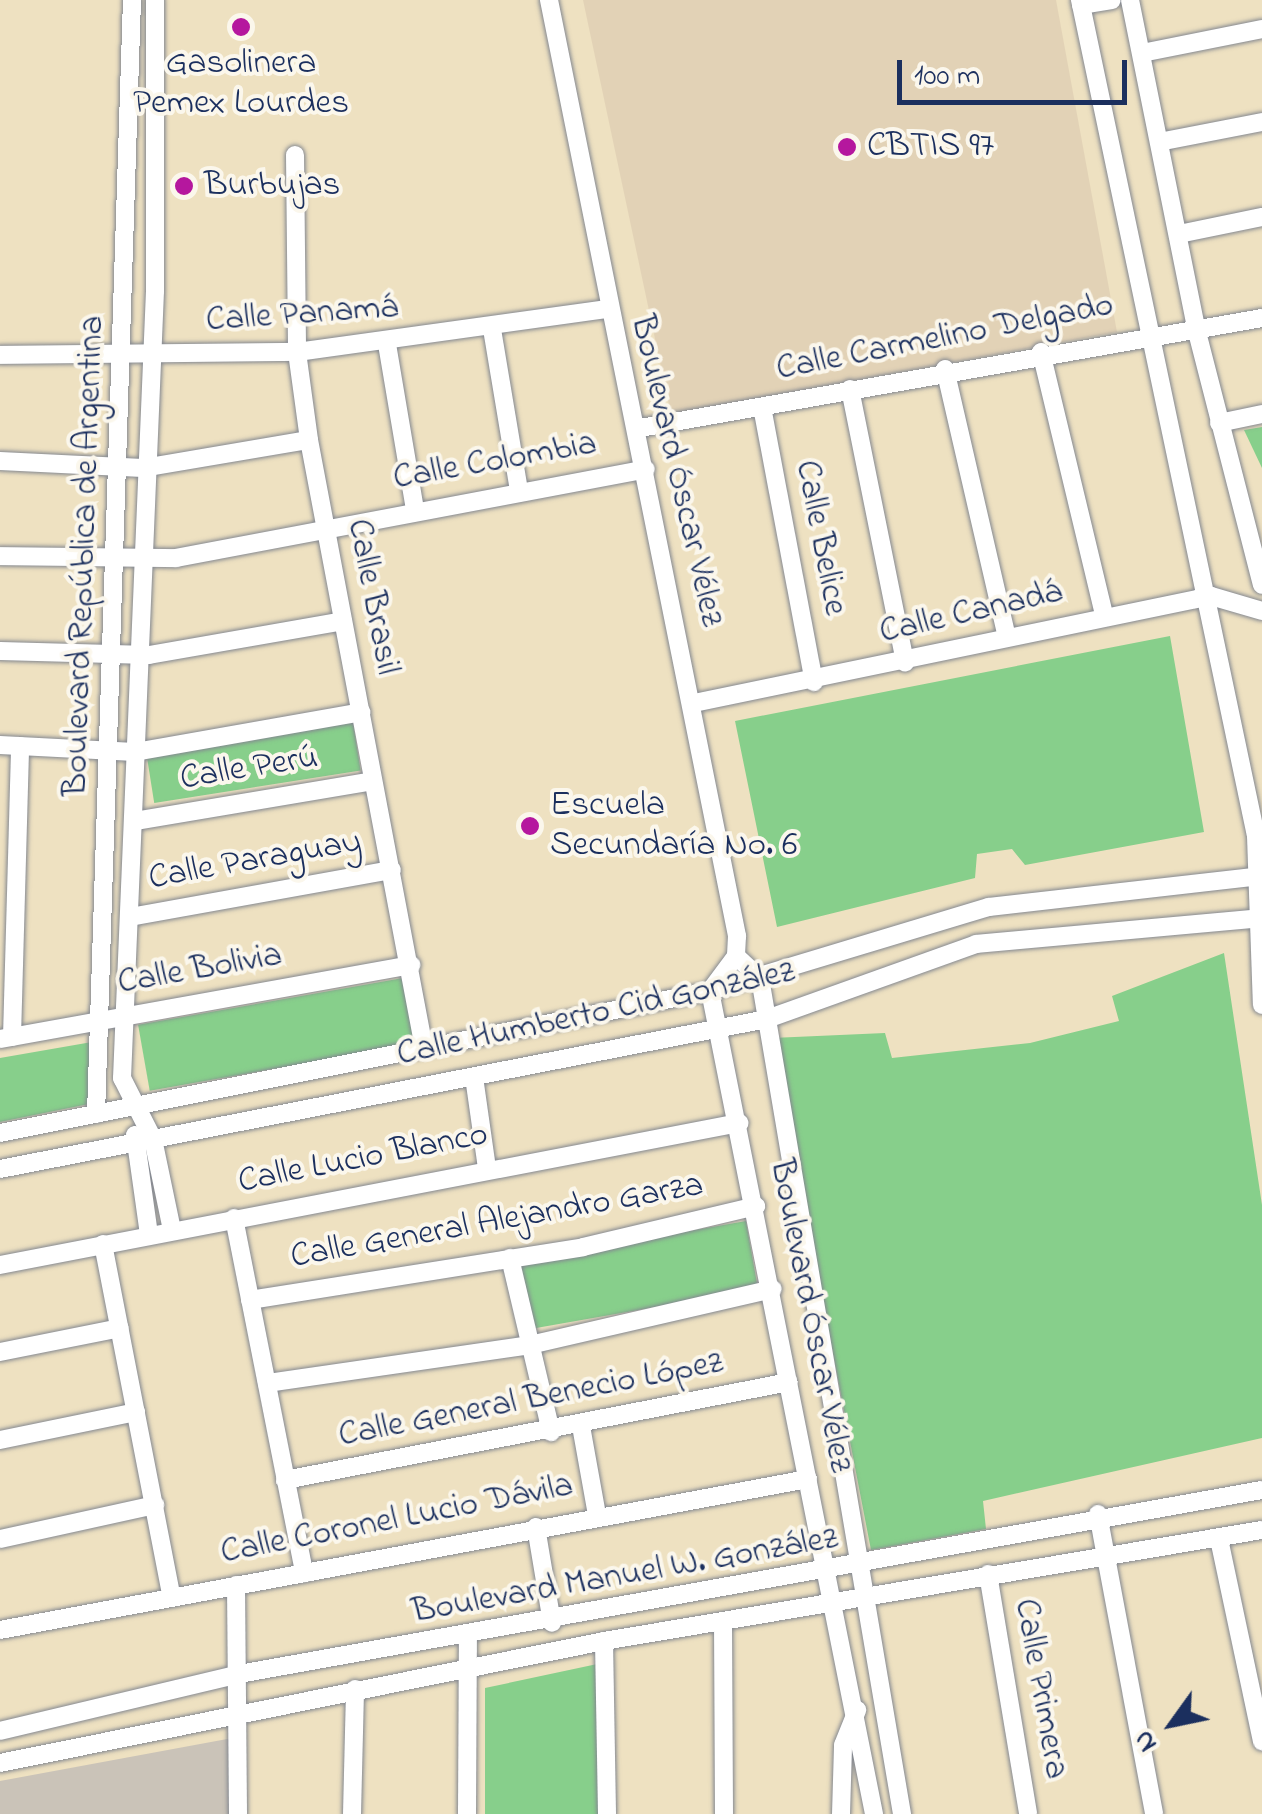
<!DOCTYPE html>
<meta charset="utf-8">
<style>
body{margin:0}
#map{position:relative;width:1262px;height:1814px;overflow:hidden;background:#eee1c1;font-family:"Indie Flower",sans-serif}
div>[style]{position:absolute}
.built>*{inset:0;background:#e2d2b6}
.industrial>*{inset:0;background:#cac3b8}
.green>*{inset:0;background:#87cf8b;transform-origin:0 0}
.roads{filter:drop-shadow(0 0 2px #848890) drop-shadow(0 0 2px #848890)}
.minor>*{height:18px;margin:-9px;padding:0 9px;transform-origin:9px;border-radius:9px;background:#fff}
.dots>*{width:28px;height:28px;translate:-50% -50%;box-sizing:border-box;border:5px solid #fbf7ec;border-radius:50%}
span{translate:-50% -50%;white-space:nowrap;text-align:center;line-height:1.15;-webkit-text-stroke:8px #fbf7ec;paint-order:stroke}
.poi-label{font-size:35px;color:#1b2f5e}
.left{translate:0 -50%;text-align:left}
.street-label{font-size:35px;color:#1b2f5e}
.north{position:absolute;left:1122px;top:1674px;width:100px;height:100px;-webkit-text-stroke:8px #fbf7ec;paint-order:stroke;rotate:237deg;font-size:28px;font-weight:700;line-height:40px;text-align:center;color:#1b2f5e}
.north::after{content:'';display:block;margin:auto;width:35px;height:45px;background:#1b2f5e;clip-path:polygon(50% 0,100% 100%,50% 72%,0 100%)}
.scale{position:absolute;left:897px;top:60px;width:230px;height:45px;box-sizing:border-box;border:5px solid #1b2f5e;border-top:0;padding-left:12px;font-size:30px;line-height:35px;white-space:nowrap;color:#1b2f5e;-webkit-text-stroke:8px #fbf7ec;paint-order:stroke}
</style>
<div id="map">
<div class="built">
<i style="clip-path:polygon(583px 0,1056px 0,1117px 332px,671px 414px)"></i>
</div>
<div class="industrial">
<i style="clip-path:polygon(238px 1737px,236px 1814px,0 1814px,0 1781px)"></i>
</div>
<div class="green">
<i style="clip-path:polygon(1262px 427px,1262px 468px,1244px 430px)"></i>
<i style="clip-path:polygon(1170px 636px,1204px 832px,1025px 865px,1012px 849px,977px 854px,975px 878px,777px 927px,735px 721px)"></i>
<i style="left:353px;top:722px;width:49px;height:209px;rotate:81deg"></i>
<i style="clip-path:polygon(1224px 953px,1262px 1205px,1262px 1438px,983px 1501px,986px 1529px,871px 1550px,772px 1038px,885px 1033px,892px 1058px,1030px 1043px,1119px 1021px,1112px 996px)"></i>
<i style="left:403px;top:978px;width:67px;height:269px;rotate:80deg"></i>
<i style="clip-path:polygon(92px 1042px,89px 1104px,0 1122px,0 1058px)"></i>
<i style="left:746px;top:1221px;width:69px;height:231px;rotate:80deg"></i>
<i style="clip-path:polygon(602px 1663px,602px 1814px,485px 1814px,485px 1688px)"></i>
</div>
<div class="roads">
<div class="minor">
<i style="left:155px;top:0;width:291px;rotate:90deg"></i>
<i style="left:155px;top:291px;width:788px;rotate:92.4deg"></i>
<i style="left:122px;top:1078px;width:68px;rotate:63.1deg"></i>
<i style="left:153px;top:1139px;width:93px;rotate:78.2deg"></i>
<i style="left:549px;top:0;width:955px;rotate:78.64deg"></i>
<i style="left:737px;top:936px;width:20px;rotate:93deg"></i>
<i style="left:736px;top:956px;width:44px;rotate:126.6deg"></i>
<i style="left:710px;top:991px;width:839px;rotate:78.73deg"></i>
<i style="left:1080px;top:0;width:854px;rotate:78.11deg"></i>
<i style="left:1256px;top:836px;width:169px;rotate:88deg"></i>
<i style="left:1130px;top:0;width:339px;rotate:78.6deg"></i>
<i style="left:1197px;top:332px;width:261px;rotate:75.6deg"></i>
<i style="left:1081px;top:5px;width:31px;rotate:-9deg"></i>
<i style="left:1142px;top:53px;width:122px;rotate:-11.3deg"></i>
<i style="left:1159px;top:142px;width:105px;rotate:-11deg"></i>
<i style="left:295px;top:155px;width:197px;rotate:89.4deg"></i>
<i style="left:297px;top:352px;width:89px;rotate:82.2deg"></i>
<i style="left:309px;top:440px;width:619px;rotate:79.29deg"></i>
<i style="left:1179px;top:234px;width:85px;rotate:-11.6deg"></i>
<i style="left:492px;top:329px;width:163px;rotate:80.5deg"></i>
<i style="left:387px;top:344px;width:167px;rotate:80.4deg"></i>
<i style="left:1041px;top:352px;width:269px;rotate:76.5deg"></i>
<i style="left:0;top:355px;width:297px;rotate:-0.6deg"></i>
<i style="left:297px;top:352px;width:312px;rotate:-7.9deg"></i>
<i style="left:945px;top:369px;width:275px;rotate:77deg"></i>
<i style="left:850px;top:389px;width:279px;rotate:78.6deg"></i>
<i style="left:762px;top:407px;width:280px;rotate:79.3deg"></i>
<i style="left:1219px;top:423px;width:44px;rotate:-11.8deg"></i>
<i style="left:640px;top:428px;width:632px;rotate:-10.03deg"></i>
<i style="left:0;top:461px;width:143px;rotate:2.8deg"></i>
<i style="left:143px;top:468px;width:168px;rotate:-9.6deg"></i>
<i style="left:0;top:556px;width:176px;rotate:0.7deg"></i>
<i style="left:176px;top:558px;width:478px;rotate:-10.7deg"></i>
<i style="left:0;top:651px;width:149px;rotate:1.5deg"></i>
<i style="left:149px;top:655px;width:197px;rotate:-9.9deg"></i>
<i style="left:694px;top:703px;width:528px;rotate:-11.69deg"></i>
<i style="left:1211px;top:596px;width:53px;rotate:16.4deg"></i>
<i style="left:0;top:745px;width:135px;rotate:3deg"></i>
<i style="left:135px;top:752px;width:230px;rotate:-10deg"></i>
<i style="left:135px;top:821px;width:241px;rotate:-9.5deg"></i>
<i style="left:130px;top:917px;width:266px;rotate:-10.2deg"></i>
<i style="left:736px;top:956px;width:33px;rotate:43deg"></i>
<i style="left:760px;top:978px;width:848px;rotate:80.36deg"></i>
<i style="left:12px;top:1037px;width:291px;rotate:-88.4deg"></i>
<i style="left:0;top:1039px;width:418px;rotate:-10.2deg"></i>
<i style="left:475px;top:1084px;width:85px;rotate:81.9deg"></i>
<i style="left:96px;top:1114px;width:1115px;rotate:-88.15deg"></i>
<i style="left:0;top:1133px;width:724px;rotate:-11.31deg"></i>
<i style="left:710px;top:991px;width:291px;rotate:-16.8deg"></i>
<i style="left:989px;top:907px;width:275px;rotate:-6.5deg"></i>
<i style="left:135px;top:1135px;width:101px;rotate:82deg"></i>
<i style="left:0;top:1169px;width:782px;rotate:-11.07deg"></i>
<i style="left:767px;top:1019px;width:222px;rotate:-19.7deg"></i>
<i style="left:976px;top:944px;width:287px;rotate:-5.2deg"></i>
<i style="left:234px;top:1218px;width:362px;rotate:78.8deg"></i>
<i style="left:103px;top:1244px;width:357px;rotate:79deg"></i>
<i style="left:510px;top:1258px;width:179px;rotate:76.7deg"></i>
<i style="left:0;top:1265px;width:753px;rotate:-10.88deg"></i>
<i style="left:250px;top:1300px;width:337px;rotate:-9deg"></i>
<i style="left:583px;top:1247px;width:178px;rotate:-13.3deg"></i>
<i style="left:0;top:1352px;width:122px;rotate:-11.3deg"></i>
<i style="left:267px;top:1383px;width:266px;rotate:-8.2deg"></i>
<i style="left:530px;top:1345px;width:249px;rotate:-13deg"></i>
<i style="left:581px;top:1426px;width:90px;rotate:79.8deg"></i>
<i style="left:0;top:1440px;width:139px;rotate:-11.6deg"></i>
<i style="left:285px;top:1480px;width:513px;rotate:-11deg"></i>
<i style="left:1098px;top:1514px;width:305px;rotate:79.4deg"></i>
<i style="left:536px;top:1527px;width:97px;rotate:80.5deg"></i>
<i style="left:0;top:1539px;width:159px;rotate:-12.4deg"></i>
<i style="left:1219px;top:1539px;width:207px;rotate:78deg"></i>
<i style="left:988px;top:1574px;width:243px;rotate:80.5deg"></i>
<i style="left:236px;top:1585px;width:229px;rotate:89.5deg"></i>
<i style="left:723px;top:1621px;width:193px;rotate:89.7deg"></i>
<i style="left:0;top:1630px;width:822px;rotate:-10.59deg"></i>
<i style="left:604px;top:1641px;width:173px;rotate:89deg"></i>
<i style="left:0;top:1731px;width:246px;rotate:-13.4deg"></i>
<i style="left:239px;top:1674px;width:1039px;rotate:-10.2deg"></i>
<i style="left:0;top:1763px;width:616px;rotate:-11.42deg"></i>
<i style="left:604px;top:1641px;width:667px;rotate:-9.58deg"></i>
<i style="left:352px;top:1814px;width:125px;rotate:-88.6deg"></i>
<i style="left:467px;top:1814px;width:176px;rotate:-89.7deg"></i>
<i style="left:841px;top:1814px;width:69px;rotate:-88.3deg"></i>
<i style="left:843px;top:1745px;width:38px;rotate:-68deg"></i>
</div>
</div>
<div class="dots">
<i style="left:241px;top:27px;background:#b5179e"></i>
<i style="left:847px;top:147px;background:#b5179e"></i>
<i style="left:184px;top:186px;background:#b5179e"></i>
<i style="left:530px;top:826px;background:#b5179e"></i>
</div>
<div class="poi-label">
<span style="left:241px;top:84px">Gasolinera<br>Pemex Lourdes</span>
<span class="left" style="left:867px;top:147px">CBTIS 97</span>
<span class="left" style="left:204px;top:186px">Burbujas</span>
<span class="left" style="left:550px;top:826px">Escuela<br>Secundaría No. 6</span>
</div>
<div class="street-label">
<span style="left:302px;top:315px;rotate:-4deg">Calle Panamá</span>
<span style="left:945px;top:338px;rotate:-11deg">Calle Carmelino Delgado</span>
<span style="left:495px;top:462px;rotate:-10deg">Calle Colombia</span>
<span style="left:676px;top:471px;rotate:77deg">Boulevard Óscar Vélez</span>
<span style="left:820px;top:538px;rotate:79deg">Calle Belice</span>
<span style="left:85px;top:556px;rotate:-88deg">Boulevard República de Argentina</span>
<span style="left:372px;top:597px;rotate:79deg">Calle Brasil</span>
<span style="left:971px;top:613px;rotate:-13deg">Calle Canadá</span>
<span style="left:249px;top:769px;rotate:-9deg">Calle Perú</span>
<span style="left:255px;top:861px;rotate:-10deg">Calle Paraguay</span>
<span style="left:200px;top:970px;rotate:-10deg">Calle Bolivia</span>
<span style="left:596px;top:1014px;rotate:-12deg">Calle Humberto Cid González</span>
<span style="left:363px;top:1159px;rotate:-11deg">Calle Lucio Blanco</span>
<span style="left:497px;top:1222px;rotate:-10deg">Calle General Alejandro Garza</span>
<span style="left:810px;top:1316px;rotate:79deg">Boulevard Óscar Vélez</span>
<span style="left:531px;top:1400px;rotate:-11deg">Calle General Benecio López</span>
<span style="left:397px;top:1520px;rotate:-11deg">Calle Coronel Lucio Dávila</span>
<span style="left:625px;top:1576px;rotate:-10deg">Boulevard Manuel W. González</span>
<span style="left:1040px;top:1689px;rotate:80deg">Calle Primera</span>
</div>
<div class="north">N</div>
<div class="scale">100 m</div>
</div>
